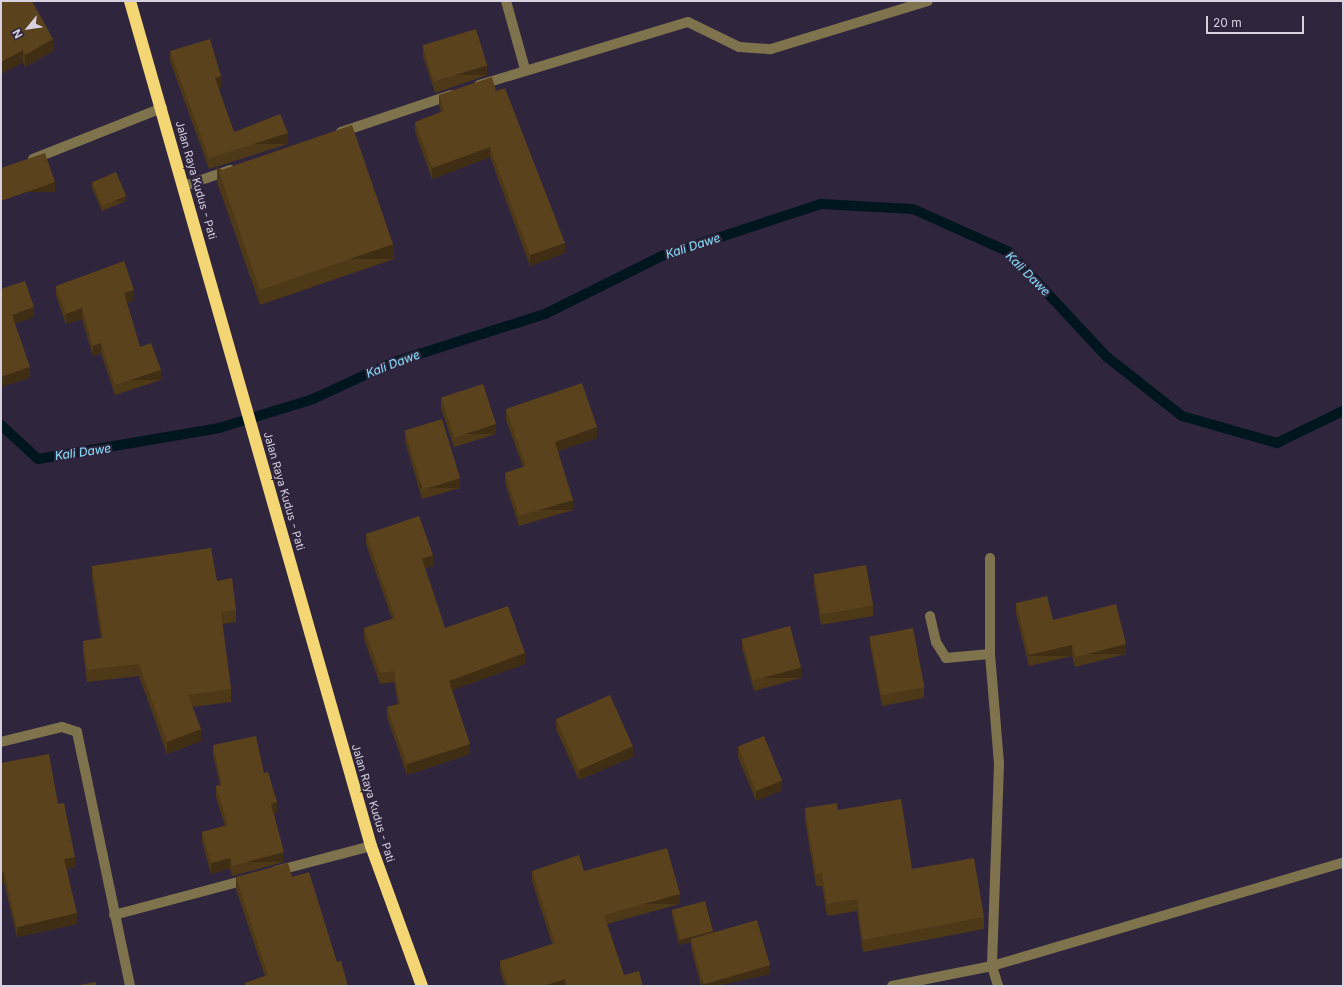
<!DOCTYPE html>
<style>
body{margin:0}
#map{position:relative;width:1344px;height:987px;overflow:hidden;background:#2f253d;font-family:Inter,sans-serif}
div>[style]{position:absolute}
.stream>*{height:10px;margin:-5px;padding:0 5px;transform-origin:5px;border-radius:5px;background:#00161e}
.minor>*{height:10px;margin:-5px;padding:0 5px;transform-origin:5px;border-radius:5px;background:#7e734d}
.highway>*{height:12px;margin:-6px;padding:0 6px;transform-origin:6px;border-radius:6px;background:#f4d774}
.wall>*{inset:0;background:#4d3918}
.shaded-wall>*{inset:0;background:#3f2e14;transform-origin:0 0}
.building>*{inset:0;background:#5a421c;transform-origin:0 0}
span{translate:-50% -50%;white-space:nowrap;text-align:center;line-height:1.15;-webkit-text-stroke:4px #2f253d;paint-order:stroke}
.street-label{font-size:11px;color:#d7d1e0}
.water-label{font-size:12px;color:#89e1fd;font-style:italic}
.frame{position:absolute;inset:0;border:2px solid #d7d1e0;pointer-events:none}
.north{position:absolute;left:8px;top:8px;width:40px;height:40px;-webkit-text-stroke:3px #2f253d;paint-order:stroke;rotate:241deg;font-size:11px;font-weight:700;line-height:16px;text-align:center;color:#d7d1e0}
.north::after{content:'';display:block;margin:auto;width:14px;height:18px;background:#d7d1e0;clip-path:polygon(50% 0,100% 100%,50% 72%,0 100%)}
.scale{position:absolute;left:1206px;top:16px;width:98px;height:18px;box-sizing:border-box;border:2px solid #d7d1e0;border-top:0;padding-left:5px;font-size:12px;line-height:14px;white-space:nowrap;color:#d7d1e0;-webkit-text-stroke:3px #2f253d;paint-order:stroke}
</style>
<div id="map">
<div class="stream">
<i style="left:1px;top:425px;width:50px;rotate:42.6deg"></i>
<i style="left:38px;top:459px;width:184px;rotate:-9.7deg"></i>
<i style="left:219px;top:428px;width:98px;rotate:-17.1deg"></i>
<i style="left:313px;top:399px;width:86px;rotate:-24.8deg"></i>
<i style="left:391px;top:363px;width:162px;rotate:-17.7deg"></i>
<i style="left:545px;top:314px;width:131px;rotate:-26.4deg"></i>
<i style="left:662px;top:256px;width:167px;rotate:-18.1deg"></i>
<i style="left:821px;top:204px;width:92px;rotate:3.1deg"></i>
<i style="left:913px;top:209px;width:105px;rotate:24.1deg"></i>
<i style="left:1009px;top:252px;width:144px;rotate:47deg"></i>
<i style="left:1107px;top:357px;width:95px;rotate:38.2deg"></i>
<i style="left:1182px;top:416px;width:99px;rotate:15.9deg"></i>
<i style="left:1277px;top:443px;width:73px;rotate:-25.9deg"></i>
</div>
<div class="minor">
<i style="left:506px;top:1px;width:71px;rotate:74.4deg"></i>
<i style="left:479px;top:85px;width:218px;rotate:-16.8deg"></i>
<i style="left:688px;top:22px;width:57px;rotate:26.1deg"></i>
<i style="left:739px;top:47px;width:32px;rotate:4deg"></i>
<i style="left:771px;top:49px;width:164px;rotate:-17deg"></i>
<i style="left:341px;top:132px;width:116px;rotate:-18.6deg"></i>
<i style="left:33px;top:159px;width:139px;rotate:-21.6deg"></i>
<i style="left:184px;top:186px;width:49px;rotate:-19.2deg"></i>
<i style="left:990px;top:558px;width:96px;rotate:90deg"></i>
<i style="left:990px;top:654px;width:110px;rotate:85.3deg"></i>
<i style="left:999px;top:764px;width:202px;rotate:92deg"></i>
<i style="left:992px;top:966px;width:21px;rotate:73deg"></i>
<i style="left:930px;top:616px;width:27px;rotate:77deg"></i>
<i style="left:936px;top:642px;width:19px;rotate:58deg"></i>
<i style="left:946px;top:658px;width:44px;rotate:-5.2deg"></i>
<i style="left:1px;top:742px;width:63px;rotate:-13.8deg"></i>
<i style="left:62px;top:727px;width:16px;rotate:18deg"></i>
<i style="left:77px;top:732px;width:259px;rotate:78.2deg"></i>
<i style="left:276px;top:871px;width:98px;rotate:-14.7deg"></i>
<i style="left:114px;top:915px;width:140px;rotate:-14.9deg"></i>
<i style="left:892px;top:986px;width:102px;rotate:-11.3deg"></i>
<i style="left:992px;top:966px;width:366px;rotate:-16.4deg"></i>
</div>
<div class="highway">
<i style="left:130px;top:1px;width:879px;rotate:74.08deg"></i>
<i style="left:371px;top:846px;width:149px;rotate:70deg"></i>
</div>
<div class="wall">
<i style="clip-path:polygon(1px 1px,53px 51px,25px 67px,23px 62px,1px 74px)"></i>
<i style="clip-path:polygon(423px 46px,487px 75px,435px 93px,423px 56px)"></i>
<i style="clip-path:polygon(170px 51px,221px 87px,218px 88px,234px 132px,288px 144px,209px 169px,170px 61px)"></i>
<i style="clip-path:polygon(496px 91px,565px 253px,530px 266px,490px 157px,432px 179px,415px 132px,415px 122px,441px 112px,439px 105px,439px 95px)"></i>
<i style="clip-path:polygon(217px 167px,394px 259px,260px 305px,217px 182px)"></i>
<i style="clip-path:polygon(92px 182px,126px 201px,102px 211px,92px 188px)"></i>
<i style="clip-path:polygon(56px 286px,134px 300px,127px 303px,140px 347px,161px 380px,115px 395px,101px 353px,93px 356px,82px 319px,66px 324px,56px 296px)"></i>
<i style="clip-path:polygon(441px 398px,496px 434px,454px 447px,441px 408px)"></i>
<i style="clip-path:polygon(506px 409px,597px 438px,558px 451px,573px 510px,519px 526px,505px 483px,505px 473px,523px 467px,506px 420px)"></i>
<i style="clip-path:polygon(405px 431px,460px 488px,422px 499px,405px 441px)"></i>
<i style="clip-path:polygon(366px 534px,433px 566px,425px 568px,445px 628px,525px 664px,452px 690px,470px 754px,407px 775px,387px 717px,387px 707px,398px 704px,394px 682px,380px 684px,364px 639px,364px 628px,392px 619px,366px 544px)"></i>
<i style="clip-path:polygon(92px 566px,217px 581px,236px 610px,236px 622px,222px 624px,231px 689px,231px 702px,192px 707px,201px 741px,167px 754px,139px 676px,87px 682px,83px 653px,83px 641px,101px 638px,92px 578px)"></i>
<i style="clip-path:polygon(814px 575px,873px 605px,873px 616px,821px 625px,814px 585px)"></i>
<i style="clip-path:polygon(1016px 603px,1053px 620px,1126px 654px,1075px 667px,1072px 656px,1029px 666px,1016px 614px)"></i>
<i style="clip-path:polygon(870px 636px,924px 687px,924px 698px,882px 706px,870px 646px)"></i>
<i style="clip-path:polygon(742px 639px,801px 678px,754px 691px,742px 649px)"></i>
<i style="clip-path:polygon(556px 719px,633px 757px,579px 780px,556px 729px)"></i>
<i style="clip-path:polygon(213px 745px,264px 773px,277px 813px,274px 814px,284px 862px,232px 876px,230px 868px,211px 874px,202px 842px,202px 832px,225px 826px,216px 797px,216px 786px,220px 785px,213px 755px)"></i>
<i style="clip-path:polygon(738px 747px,782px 790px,756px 801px,738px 757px)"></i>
<i style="clip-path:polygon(1px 763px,58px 804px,75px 867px,67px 869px,77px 924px,17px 937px,4px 883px,1px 883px)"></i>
<i style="clip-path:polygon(805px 808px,838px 810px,912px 869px,984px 917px,984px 929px,863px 952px,857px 911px,827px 916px,822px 886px,816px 886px,805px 820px)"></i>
<i style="clip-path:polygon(532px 871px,584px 871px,680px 904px,607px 924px,624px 975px,643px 986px,505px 986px,500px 971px,500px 961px,552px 944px,532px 881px)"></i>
<i style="clip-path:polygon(236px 877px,292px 877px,337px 962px,348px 986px,245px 986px,245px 983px,265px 976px,236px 889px)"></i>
<i style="clip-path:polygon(672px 910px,713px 933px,770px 974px,716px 986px,701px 986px,691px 947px,691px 942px,679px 945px,672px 915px)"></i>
</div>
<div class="shaded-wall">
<i style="clip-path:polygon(53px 39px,53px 51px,25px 67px,25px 55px)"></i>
<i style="clip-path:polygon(23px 50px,23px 62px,1px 74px,1px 62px)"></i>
<i style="left:487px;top:65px;width:10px;height:55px;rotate:90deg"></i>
<i style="clip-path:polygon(221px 76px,221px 87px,215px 89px,215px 78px)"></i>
<i style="left:288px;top:133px;width:11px;height:83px;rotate:90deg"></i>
<i style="clip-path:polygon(490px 147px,490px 157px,432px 179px,432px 168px)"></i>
<i style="left:55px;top:182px;width:10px;height:57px;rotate:90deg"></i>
<i style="left:126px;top:196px;width:5px;height:26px;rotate:90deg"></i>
<i style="clip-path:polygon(565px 243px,565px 253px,530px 266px,530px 255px)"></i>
<i style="left:394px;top:244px;width:15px;height:142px;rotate:90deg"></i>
<i style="clip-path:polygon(134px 290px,134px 300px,124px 304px,124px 293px)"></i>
<i style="clip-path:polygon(34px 307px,34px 317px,12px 325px,12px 315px)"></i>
<i style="clip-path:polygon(82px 308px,82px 319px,66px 324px,66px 314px)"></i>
<i style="clip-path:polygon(101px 343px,101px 353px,93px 356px,93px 346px)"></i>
<i style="clip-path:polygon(30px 367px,30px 378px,1px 387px,1px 377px)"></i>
<i style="left:161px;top:370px;width:10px;height:48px;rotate:90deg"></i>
<i style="left:496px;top:424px;width:10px;height:44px;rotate:90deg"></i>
<i style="clip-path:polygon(597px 427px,597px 438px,555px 452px,555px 442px)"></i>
<i style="left:460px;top:478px;width:10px;height:40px;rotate:90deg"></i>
<i style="left:573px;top:500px;width:10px;height:56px;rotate:90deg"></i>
<i style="clip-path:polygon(433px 555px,433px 566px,422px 569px,422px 559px)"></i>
<i style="left:1126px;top:644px;width:10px;height:53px;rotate:90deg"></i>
<i style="left:1072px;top:645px;width:11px;height:44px;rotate:90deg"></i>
<i style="clip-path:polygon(525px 653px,525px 664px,449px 691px,449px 681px)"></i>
<i style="left:801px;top:668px;width:10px;height:49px;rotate:90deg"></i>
<i style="clip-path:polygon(201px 729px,201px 741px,167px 754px,167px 742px)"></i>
<i style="clip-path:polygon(470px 744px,470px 754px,407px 775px,407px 764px)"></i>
<i style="clip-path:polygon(633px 746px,633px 757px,579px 780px,579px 770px)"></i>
<i style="clip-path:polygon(782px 780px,782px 790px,756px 801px,756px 790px)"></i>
<i style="clip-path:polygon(277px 802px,277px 813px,271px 814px,271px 804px)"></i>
<i style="left:284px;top:852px;width:10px;height:54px;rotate:90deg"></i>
<i style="clip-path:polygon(75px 857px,75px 867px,64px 869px,64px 859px)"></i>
<i style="clip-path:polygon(230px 858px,230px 868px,211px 874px,211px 863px)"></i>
<i style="left:4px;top:872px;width:11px;height:3px;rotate:90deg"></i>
<i style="left:680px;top:894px;width:10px;height:79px;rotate:90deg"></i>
<i style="clip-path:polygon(77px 913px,77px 924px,17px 937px,17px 927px)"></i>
<i style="clip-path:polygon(713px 931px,713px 936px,691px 939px,691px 942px,679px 945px,679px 940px)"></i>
<i style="clip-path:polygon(770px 965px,770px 974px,716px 986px,702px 986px,702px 981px)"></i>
<i style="clip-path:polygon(565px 979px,565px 986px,543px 986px)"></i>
</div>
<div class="building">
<i style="clip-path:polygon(1px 1px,32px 1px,53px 39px,25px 55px,23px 50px,1px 62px)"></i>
<i style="left:476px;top:29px;width:38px;height:56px;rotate:73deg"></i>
<i style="clip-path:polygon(210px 39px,221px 76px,215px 78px,234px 132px,280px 114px,288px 133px,209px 158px,170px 51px)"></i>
<i style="clip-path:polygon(492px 77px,496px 91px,505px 88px,565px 243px,530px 255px,490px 147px,432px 168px,415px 122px,444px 111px,439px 95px)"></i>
<i style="left:352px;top:125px;width:126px;height:141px;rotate:71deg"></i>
<i style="clip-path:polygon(45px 153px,55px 182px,1px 201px,1px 168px)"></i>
<i style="left:116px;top:172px;width:26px;height:26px;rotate:67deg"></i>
<i style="clip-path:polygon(124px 261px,134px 290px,124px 293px,140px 347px,151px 343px,161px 370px,115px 385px,101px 343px,93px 346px,82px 308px,66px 314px,56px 286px)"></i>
<i style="clip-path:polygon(25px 281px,34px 307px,12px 315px,30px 367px,1px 377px,1px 289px)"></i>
<i style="clip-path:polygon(582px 383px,597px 427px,555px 442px,573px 500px,519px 516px,505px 473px,526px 466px,506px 409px)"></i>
<i style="left:483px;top:384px;width:42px;height:44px;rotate:72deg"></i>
<i style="left:442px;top:419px;width:62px;height:39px;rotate:73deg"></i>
<i style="clip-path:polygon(419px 516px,433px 555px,422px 559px,445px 628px,508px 606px,525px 653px,449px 681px,470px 744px,407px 764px,387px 707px,400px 704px,394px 671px,380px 673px,364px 628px,395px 618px,366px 534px)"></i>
<i style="clip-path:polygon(211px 548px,217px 581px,232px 578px,236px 610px,221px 612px,231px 689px,188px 695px,201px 729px,167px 742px,139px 664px,87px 670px,83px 641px,103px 638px,92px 566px)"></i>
<i style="left:866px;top:565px;width:41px;height:53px;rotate:80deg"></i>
<i style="clip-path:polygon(1047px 596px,1053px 620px,1116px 604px,1126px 644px,1075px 657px,1072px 645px,1029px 655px,1016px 603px)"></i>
<i style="left:790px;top:626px;width:43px;height:50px;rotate:75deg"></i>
<i style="left:913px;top:628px;width:60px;height:44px;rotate:79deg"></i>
<i style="left:610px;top:695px;width:56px;height:59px;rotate:66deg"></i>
<i style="clip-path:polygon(256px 736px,264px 773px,268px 772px,277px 802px,271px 804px,284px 852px,232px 866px,230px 858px,211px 863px,202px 832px,228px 825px,216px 786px,222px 785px,213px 745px)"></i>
<i style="left:764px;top:736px;width:48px;height:28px;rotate:68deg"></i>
<i style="clip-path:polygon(49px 754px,58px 804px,64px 803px,75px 857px,64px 859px,77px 913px,17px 927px,4px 872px,1px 873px,1px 763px)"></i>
<i style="clip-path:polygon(901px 799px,912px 869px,974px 858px,984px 917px,863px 940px,857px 899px,827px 904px,822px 873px,816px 874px,805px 808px,837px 803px,838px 810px)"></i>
<i style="clip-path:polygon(667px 848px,680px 894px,604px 915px,624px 975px,639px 971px,643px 986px,567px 986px,565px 979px,543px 986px,508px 986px,500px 961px,555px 943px,532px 871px,579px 855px,584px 871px)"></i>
<i style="clip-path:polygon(288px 863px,292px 877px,309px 872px,337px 962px,341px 961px,348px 986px,246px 986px,245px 983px,268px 975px,236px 877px)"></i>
<i style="left:705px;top:901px;width:31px;height:34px;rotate:75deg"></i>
<i style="left:757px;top:920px;width:47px;height:69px;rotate:74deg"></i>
<i style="clip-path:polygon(96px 982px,96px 986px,73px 986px)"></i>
</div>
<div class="street-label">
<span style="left:196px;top:180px;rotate:74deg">Jalan Raya Kudus - Pati</span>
<span style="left:284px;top:491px;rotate:74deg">Jalan Raya Kudus - Pati</span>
<span style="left:373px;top:803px;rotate:73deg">Jalan Raya Kudus - Pati</span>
</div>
<div class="water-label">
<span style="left:693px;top:246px;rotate:-18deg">Kali Dawe</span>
<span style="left:1028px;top:274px;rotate:45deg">Kali Dawe</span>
<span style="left:393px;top:364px;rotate:-21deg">Kali Dawe</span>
<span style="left:83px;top:452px;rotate:-8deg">Kali Dawe</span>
</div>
<div class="frame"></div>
<div class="north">N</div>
<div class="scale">20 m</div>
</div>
